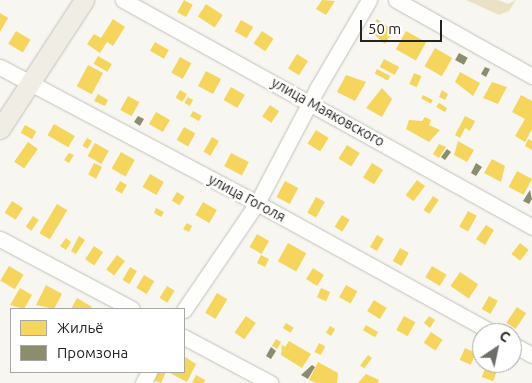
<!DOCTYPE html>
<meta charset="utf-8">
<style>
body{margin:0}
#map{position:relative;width:532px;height:383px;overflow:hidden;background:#f8f6f0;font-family:Ubuntu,sans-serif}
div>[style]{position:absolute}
.green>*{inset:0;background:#ebe1c5}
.homes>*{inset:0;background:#f6d55c;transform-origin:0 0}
.industry>*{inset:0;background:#8c8c6e;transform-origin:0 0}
.roads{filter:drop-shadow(0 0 1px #c1c0bb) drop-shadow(0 0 1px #c1c0bb)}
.minor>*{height:15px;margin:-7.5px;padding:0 7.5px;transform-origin:7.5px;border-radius:7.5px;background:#fefefd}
.major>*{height:19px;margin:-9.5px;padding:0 9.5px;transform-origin:9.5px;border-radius:9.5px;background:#f0eee4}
span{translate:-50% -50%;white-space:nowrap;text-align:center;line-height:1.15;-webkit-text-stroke:5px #fff;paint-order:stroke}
.street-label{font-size:14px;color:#24231f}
.legend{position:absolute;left:10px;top:308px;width:175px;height:65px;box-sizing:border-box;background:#fff;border:1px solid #a7a7a5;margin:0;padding:6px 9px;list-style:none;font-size:15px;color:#24231f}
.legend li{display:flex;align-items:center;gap:10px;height:25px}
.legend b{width:25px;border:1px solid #a7a7a5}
.north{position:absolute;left:472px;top:323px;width:50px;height:50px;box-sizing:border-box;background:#fff;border:1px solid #a7a7a5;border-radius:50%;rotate:34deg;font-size:14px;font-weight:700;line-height:20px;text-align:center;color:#24231f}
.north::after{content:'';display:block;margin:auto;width:18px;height:22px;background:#6e6d68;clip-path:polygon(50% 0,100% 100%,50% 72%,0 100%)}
.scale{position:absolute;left:360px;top:20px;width:82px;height:22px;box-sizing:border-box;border:2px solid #24231f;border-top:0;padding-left:6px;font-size:15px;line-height:18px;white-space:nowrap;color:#24231f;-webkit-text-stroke:4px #fff;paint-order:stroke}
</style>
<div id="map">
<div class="green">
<i style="clip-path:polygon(466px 0,498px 0,508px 4px,516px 0,509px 11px,499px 15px)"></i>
</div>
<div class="homes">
<i style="left:184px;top:0;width:10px;height:14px;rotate:29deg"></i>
<i style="clip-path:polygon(322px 0,335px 1px,326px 15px,316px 9px)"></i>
<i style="left:206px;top:4px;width:20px;height:15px;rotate:33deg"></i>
<i style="clip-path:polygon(0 13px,8px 18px,0 32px)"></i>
<i style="clip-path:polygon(113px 19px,125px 27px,113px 46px,107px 42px,100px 53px,87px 44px,94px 34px,101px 38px)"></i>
<i style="clip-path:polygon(377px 19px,393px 30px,385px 44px,370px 31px)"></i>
<i style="left:241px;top:20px;width:14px;height:13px;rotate:30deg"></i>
<i style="left:16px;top:31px;width:17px;height:15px;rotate:31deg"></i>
<i style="left:262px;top:31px;width:14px;height:15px;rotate:34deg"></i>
<i style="left:406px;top:31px;width:23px;height:21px;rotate:29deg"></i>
<i style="left:155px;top:42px;width:16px;height:10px;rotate:30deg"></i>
<i style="left:435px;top:48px;width:20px;height:21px;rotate:30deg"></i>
<i style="left:297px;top:54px;width:13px;height:17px;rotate:32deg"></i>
<i style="left:98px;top:56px;width:16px;height:9px;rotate:30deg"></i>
<i style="left:180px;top:57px;width:13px;height:18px;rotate:29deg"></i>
<i style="left:384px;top:59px;width:17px;height:9px;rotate:28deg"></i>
<i style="left:88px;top:65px;width:17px;height:24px;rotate:28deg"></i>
<i style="left:377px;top:69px;width:15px;height:5px;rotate:28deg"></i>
<i style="left:206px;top:71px;width:17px;height:17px;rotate:28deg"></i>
<i style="clip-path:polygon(460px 72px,480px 83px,473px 96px,455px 82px)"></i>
<i style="left:414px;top:73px;width:8px;height:12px;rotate:23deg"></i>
<i style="clip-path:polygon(346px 75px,366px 82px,355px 101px,337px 92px)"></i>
<i style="clip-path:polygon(492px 82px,507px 87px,498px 104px,483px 98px)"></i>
<i style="left:231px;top:87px;width:16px;height:15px;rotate:30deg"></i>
<i style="clip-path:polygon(382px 88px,392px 99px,382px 117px,366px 108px)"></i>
<i style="left:180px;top:90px;width:8px;height:9px;rotate:30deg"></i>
<i style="clip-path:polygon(442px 90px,448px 94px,445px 100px,439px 97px)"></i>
<i style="clip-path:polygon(98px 94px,108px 100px,105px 106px,94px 101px)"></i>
<i style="left:423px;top:95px;width:11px;height:4px;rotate:27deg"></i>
<i style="clip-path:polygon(521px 95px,532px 101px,532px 129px,525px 142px,515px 136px,525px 119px,512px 112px)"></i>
<i style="left:128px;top:96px;width:13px;height:16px;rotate:29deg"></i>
<i style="left:188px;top:97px;width:6px;height:7px;rotate:31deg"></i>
<i style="clip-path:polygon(439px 103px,447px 108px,445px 112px,436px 107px)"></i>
<i style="left:270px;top:105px;width:11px;height:14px;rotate:34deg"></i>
<i style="left:193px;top:111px;width:10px;height:6px;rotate:29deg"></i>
<i style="left:156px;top:112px;width:16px;height:14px;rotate:30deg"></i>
<i style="clip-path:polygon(465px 116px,475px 121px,470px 131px,465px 128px,460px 138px,455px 135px)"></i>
<i style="clip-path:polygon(425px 117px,431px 120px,429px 125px,440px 130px,429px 142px,406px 129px,409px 120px,422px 121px)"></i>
<i style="left:54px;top:124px;width:24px;height:13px;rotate:30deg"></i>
<i style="left:25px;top:125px;width:13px;height:9px;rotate:29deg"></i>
<i style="left:184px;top:127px;width:13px;height:15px;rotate:29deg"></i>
<i style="left:316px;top:130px;width:15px;height:16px;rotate:32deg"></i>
<i style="left:212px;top:137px;width:8px;height:17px;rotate:30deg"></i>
<i style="left:87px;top:138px;width:6px;height:9px;rotate:31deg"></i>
<i style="clip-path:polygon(528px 139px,532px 141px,532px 150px,525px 146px)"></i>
<i style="clip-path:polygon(458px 141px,474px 150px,467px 162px,454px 155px)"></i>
<i style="left:28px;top:142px;width:12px;height:24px;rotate:35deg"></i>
<i style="left:95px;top:143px;width:16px;height:15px;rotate:30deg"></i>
<i style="clip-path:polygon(439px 144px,446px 147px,439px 158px,433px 154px)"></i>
<i style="left:347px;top:145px;width:15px;height:16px;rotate:32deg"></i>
<i style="left:121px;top:152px;width:16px;height:19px;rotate:30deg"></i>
<i style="clip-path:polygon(69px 153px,74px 155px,69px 163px,64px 160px)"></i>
<i style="left:231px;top:153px;width:20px;height:15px;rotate:27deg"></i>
<i style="clip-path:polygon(492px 159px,505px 166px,501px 182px,484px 173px)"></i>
<i style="left:94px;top:163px;width:9px;height:13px;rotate:27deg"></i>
<i style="left:372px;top:163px;width:13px;height:17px;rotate:32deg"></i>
<i style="left:517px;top:171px;width:17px;height:18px;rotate:28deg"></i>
<i style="left:150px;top:174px;width:16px;height:15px;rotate:30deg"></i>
<i style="left:417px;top:180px;width:10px;height:19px;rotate:37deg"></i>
<i style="left:120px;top:181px;width:8px;height:10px;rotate:30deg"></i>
<i style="left:285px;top:181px;width:15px;height:18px;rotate:28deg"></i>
<i style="left:177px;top:192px;width:9px;height:10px;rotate:32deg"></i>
<i style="left:433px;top:196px;width:7px;height:17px;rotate:34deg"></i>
<i style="left:316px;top:197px;width:10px;height:18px;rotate:29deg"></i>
<i style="left:12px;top:201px;width:13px;height:14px;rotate:32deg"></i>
<i style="left:203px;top:202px;width:16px;height:15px;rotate:30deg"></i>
<i style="left:57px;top:204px;width:12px;height:34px;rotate:31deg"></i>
<i style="clip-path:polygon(156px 208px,164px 212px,161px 217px,154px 213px)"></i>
<i style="left:468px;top:211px;width:10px;height:18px;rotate:29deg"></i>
<i style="left:342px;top:215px;width:9px;height:14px;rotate:32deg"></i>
<i style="left:33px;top:216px;width:7px;height:13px;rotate:34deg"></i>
<i style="clip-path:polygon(187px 223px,192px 226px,189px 232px,183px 229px)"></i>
<i style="clip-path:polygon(486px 225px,494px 230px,485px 245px,476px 239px)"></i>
<i style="left:257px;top:234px;width:14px;height:15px;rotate:30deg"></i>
<i style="left:377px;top:235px;width:8px;height:14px;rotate:30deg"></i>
<i style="clip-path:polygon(79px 236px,85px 240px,76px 254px,71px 251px)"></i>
<i style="clip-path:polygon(66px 238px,71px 242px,66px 250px,60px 246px)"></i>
<i style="left:288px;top:243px;width:21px;height:21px;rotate:29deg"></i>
<i style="left:520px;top:243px;width:11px;height:14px;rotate:38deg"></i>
<i style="left:94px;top:246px;width:11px;height:16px;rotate:34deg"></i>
<i style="left:400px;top:248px;width:10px;height:15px;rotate:29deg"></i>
<i style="left:117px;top:255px;width:10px;height:18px;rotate:37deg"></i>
<i style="left:261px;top:255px;width:9px;height:9px;rotate:27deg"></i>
<i style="left:9px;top:266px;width:17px;height:17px;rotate:31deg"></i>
<i style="left:432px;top:266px;width:17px;height:13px;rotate:31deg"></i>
<i style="left:130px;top:267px;width:8px;height:15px;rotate:30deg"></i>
<i style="left:313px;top:268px;width:13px;height:13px;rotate:32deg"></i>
<i style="left:460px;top:272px;width:22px;height:17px;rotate:34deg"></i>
<i style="left:144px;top:275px;width:12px;height:15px;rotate:31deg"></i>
<i style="clip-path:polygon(46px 285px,62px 294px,54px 309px,36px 305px)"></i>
<i style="left:346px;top:285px;width:13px;height:14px;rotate:29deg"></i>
<i style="left:167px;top:286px;width:9px;height:14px;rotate:32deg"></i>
<i style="clip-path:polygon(20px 288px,32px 295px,24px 309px,10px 305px)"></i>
<i style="left:321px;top:288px;width:10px;height:10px;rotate:24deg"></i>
<i style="left:217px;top:293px;width:12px;height:23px;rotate:31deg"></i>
<i style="left:489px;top:296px;width:10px;height:15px;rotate:29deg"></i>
<i style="clip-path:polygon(77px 298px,92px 307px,90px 309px,71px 309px)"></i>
<i style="left:374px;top:300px;width:15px;height:13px;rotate:32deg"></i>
<i style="left:517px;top:307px;width:11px;height:19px;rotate:34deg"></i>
<i style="left:246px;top:316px;width:12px;height:20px;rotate:35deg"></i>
<i style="left:404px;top:316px;width:13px;height:16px;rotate:29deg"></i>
<i style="clip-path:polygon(429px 316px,435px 320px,430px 328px,424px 323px)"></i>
<i style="left:286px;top:323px;width:9px;height:6px;rotate:32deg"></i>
<i style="left:366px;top:325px;width:14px;height:6px;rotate:30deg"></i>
<i style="left:330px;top:326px;width:6px;height:8px;rotate:31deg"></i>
<i style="left:431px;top:332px;width:14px;height:13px;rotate:34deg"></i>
<i style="left:276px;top:339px;width:6px;height:8px;rotate:31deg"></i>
<i style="clip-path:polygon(289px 341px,311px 354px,302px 368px,281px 355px,282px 345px,285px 347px)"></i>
<i style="left:319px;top:343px;width:7px;height:10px;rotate:27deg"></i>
<i style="left:465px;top:348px;width:12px;height:13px;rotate:24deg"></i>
<i style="left:368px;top:355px;width:5px;height:13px;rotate:37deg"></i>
<i style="clip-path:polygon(185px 357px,196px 364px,187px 382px,168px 372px,184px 372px)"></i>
<i style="clip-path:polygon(318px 362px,338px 373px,337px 383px,316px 383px,309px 380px)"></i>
<i style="left:487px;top:363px;width:12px;height:15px;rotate:20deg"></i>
<i style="clip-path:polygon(157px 372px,166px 372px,161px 383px,152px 380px)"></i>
<i style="clip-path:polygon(366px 374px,379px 380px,378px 383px,358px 383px)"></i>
<i style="clip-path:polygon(196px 375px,205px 380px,204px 383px,192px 383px)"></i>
</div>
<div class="industry">
<i style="left:459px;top:53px;width:10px;height:8px;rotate:29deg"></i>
<i style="clip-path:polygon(485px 67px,490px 69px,486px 77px,481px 74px)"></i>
<i style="clip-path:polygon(138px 116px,144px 119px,140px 126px,134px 122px)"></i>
<i style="left:447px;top:149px;width:5px;height:10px;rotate:37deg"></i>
<i style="clip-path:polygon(476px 163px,482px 167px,476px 176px,471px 173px)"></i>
<i style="clip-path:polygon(530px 190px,532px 199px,529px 204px,523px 201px)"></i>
<i style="clip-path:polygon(271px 347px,276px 351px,271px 359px,266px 356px)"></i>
<i style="clip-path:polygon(312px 365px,315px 367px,308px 379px,301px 375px)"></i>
</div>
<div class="roads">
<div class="minor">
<i style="left:123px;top:0;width:468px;rotate:29deg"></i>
<i style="left:396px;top:0;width:156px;rotate:29.2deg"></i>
<i style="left:0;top:67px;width:291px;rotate:27.9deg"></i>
<i style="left:257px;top:203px;width:269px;rotate:28.8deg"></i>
<i style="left:0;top:239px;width:149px;rotate:27.9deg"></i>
<i style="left:184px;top:310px;width:130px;rotate:-55.7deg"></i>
<i style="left:257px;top:203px;width:131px;rotate:-62.3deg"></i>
<i style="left:318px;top:87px;width:101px;rotate:-59.6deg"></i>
<i style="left:184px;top:337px;width:98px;rotate:28.1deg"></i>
<i style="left:512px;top:344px;width:23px;rotate:29deg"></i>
<i style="left:143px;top:383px;width:13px;rotate:-61deg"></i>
</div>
<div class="major">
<i style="left:0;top:129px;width:154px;rotate:-56.9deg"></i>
</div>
</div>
<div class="street-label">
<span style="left:328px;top:112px;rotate:29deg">улица Маяковского</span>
<span style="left:247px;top:198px;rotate:28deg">улица Гоголя</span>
</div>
<ul class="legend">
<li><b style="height:14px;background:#f6d55c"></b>Жильё</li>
<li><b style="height:14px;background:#8c8c6e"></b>Промзона</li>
</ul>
<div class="north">С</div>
<div class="scale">50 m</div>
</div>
